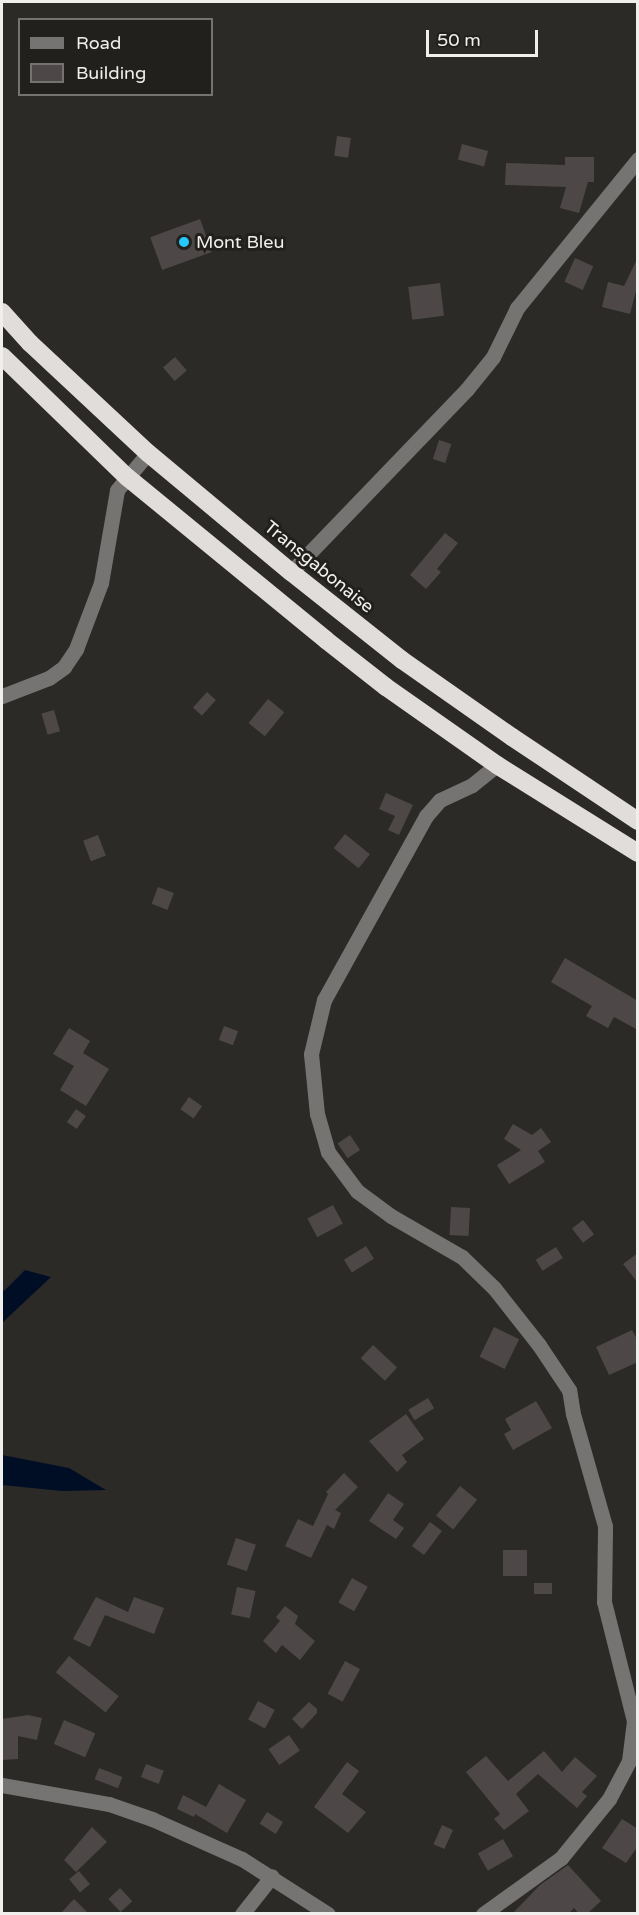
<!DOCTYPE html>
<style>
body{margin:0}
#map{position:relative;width:639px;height:1915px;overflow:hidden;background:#2b2a26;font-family:"Varela Round",sans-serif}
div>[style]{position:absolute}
.water>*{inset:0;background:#000e25}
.building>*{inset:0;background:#4d4847;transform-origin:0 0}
.minor>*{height:15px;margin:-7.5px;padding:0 7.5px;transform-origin:7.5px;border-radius:7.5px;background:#767473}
.highway>*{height:18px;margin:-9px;padding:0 9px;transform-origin:9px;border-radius:9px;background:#e1ddda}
.dots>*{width:16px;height:16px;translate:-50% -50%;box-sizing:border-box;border:3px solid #21201d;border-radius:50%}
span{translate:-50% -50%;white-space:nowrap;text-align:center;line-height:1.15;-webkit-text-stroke:6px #21201d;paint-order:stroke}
.poi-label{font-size:18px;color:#f0efed}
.left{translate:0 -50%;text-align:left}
.street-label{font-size:18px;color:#f0efed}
.frame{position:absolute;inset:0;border:3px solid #f0efed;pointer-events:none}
.legend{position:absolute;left:18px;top:18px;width:195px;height:78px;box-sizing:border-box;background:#21201d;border:2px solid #747370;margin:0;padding:8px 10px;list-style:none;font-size:18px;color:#f0efed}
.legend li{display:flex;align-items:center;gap:12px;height:30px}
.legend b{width:30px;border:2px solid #747370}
.scale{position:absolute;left:426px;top:30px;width:112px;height:27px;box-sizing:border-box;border:3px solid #f0efed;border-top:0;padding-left:8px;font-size:18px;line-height:21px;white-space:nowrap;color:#f0efed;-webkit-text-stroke:4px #21201d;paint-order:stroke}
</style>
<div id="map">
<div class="water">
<i style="clip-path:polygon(25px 1270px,51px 1277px,2px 1323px,2px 1288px,4px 1291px)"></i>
<i style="clip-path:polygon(2px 1455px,69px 1468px,106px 1490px,62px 1491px,2px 1485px)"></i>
</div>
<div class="building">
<i style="left:337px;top:136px;width:14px;height:20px;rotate:8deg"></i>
<i style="left:462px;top:144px;width:27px;height:16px;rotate:15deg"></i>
<i style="clip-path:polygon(565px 157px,594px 157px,594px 182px,588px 182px,579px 213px,560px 208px,566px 187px,505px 185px,506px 163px,565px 165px)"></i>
<i style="left:200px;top:219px;width:35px;height:53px;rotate:70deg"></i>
<i style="clip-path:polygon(638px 257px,638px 283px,630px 314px,602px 307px,608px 282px,624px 286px)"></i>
<i style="left:575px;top:258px;width:20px;height:26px;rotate:24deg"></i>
<i style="left:440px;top:283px;width:33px;height:32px;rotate:83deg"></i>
<i style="left:175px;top:357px;width:18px;height:16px;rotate:49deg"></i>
<i style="left:439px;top:440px;width:13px;height:20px;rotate:18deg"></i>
<i style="clip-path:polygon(445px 533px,458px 543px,437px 569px,441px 572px,426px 589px,410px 575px)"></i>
<i style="left:207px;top:692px;width:12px;height:21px;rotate:42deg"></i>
<i style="left:268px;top:699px;width:21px;height:31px;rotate:39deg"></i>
<i style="left:54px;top:710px;width:22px;height:13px;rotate:74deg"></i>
<i style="clip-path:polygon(386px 793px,413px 805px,399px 835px,388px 830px,395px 816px,379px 809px)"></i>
<i style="left:345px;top:834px;width:32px;height:18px;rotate:39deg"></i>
<i style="left:98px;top:835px;width:22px;height:16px;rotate:69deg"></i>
<i style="left:158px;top:887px;width:17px;height:18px;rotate:21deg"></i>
<i style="clip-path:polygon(565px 958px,638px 1001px,638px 1030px,614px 1017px,608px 1028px,586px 1016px,592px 1006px,551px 982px)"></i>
<i style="left:224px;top:1026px;width:15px;height:15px;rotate:20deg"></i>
<i style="clip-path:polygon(69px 1028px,90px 1041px,83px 1053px,109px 1069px,86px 1106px,60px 1090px,74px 1066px,53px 1054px)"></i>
<i style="left:189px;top:1097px;width:16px;height:15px;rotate:35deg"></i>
<i style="left:76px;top:1109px;width:12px;height:16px;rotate:35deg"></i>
<i style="clip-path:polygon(513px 1124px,532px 1135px,541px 1128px,551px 1142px,538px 1151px,545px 1162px,509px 1184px,497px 1165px,521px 1150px,504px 1139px)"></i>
<i style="left:350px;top:1135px;width:18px;height:15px;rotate:56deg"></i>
<i style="left:333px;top:1205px;width:21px;height:29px;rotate:62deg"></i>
<i style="left:451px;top:1207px;width:19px;height:28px;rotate:3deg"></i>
<i style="left:583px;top:1220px;width:18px;height:14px;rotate:52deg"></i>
<i style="left:366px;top:1246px;width:15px;height:26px;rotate:58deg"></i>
<i style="left:556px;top:1247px;width:13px;height:24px;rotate:58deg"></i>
<i style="clip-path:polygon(638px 1253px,638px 1283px,623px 1264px)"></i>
<i style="left:494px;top:1327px;width:28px;height:33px;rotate:26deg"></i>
<i style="clip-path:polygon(632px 1330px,638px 1341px,638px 1362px,609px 1375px,596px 1347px)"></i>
<i style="left:373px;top:1345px;width:33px;height:18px;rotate:43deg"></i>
<i style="left:428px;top:1398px;width:12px;height:23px;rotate:59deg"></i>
<i style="clip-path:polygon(536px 1401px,552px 1428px,513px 1450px,504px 1434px,511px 1430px,505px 1419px)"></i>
<i style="clip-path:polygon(406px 1414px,424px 1439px,402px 1455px,407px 1462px,397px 1472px,369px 1441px)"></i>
<i style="clip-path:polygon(344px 1473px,358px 1487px,335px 1510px,341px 1513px,334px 1529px,327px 1525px,311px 1558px,285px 1546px,298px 1519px,313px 1526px,328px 1494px,326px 1492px)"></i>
<i style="left:460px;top:1486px;width:22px;height:38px;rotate:39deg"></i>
<i style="clip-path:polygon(388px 1493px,404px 1504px,393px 1520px,404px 1528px,396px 1539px,369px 1521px)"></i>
<i style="left:430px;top:1522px;width:15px;height:30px;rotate:37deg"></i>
<i style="left:236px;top:1538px;width:21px;height:28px;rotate:19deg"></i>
<i style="left:527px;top:1550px;width:26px;height:24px;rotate:90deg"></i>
<i style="left:352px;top:1578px;width:18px;height:28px;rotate:29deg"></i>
<i style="left:534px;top:1583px;width:18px;height:11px"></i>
<i style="left:237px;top:1587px;width:19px;height:28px;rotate:12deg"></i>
<i style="clip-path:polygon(96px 1597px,128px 1612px,134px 1597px,164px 1608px,154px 1634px,105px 1615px,90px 1647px,73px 1639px)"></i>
<i style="clip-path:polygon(285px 1606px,298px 1616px,295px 1624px,315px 1641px,300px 1660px,282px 1645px,276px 1653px,263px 1641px,280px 1621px,276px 1617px)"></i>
<i style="left:69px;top:1656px;width:64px;height:21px;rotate:39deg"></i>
<i style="left:345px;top:1661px;width:17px;height:37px;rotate:28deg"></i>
<i style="left:258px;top:1701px;width:19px;height:21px;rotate:28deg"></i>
<i style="clip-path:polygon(309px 1702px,317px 1709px,317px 1713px,302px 1729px,292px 1719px)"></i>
<i style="clip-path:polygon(28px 1715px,42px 1718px,37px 1740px,18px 1736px,18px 1759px,2px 1760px,2px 1719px)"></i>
<i style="left:64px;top:1720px;width:34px;height:26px;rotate:23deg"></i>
<i style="left:289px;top:1735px;width:19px;height:25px;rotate:55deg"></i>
<i style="clip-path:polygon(544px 1751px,562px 1772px,575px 1757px,597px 1776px,582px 1792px,587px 1796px,577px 1808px,538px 1774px,516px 1794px,529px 1811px,504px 1830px,494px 1819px,500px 1814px,466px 1772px,486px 1756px,508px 1781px)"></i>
<i style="clip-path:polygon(347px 1762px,359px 1771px,342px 1794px,366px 1812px,348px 1833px,314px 1807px)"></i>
<i style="left:146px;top:1764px;width:19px;height:14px;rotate:21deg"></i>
<i style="left:99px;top:1768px;width:25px;height:12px;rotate:21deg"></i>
<i style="clip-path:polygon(219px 1784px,246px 1800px,227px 1833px,195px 1814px,194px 1817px,177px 1809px,183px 1795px,206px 1807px)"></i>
<i style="left:267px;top:1812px;width:19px;height:14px;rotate:32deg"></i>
<i style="clip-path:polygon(622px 1819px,638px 1829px,638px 1846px,626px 1863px,602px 1848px)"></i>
<i style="left:442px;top:1825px;width:12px;height:21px;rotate:24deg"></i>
<i style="clip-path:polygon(92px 1827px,107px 1842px,76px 1872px,64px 1860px)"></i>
<i style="left:503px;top:1839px;width:20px;height:29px;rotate:60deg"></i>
<i style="clip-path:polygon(568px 1865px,601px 1901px,587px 1914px,579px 1914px,574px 1908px,568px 1914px,512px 1914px,540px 1885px)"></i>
<i style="left:79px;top:1871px;width:17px;height:13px;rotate:50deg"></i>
<i style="left:120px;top:1888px;width:18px;height:16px;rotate:47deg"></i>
<i style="clip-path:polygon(74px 1899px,89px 1914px,60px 1914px)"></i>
</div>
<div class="minor">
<i style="left:291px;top:572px;width:254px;rotate:-46.1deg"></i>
<i style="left:467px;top:389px;width:41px;rotate:-50.9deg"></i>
<i style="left:493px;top:357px;width:55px;rotate:-63.9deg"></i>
<i style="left:517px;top:308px;width:192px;rotate:-50.9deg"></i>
<i style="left:2px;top:696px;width:50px;rotate:-21deg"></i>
<i style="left:49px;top:678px;width:19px;rotate:-36deg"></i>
<i style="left:64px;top:667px;width:22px;rotate:-56deg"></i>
<i style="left:76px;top:649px;width:71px;rotate:-69.3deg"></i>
<i style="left:101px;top:583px;width:94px;rotate:-80.2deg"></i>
<i style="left:117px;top:490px;width:48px;rotate:-50deg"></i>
<i style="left:2px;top:1785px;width:109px;rotate:10.1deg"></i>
<i style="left:109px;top:1804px;width:46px;rotate:19.2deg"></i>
<i style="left:152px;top:1819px;width:98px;rotate:24deg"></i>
<i style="left:242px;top:1859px;width:102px;rotate:32.6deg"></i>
<i style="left:242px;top:1914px;width:48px;rotate:-51.7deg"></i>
<i style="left:483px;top:1914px;width:96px;rotate:-35.7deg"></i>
<i style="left:561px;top:1858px;width:76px;rotate:-50.9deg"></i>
<i style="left:609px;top:1799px;width:43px;rotate:-62.2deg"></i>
<i style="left:629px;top:1761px;width:40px;rotate:-82.9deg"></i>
<i style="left:634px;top:1721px;width:123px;rotate:-104.1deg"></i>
<i style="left:604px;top:1602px;width:76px;rotate:-89.2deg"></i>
<i style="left:605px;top:1526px;width:116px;rotate:-105.9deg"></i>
<i style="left:573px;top:1414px;width:24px;rotate:-99deg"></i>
<i style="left:569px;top:1390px;width:54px;rotate:-123.7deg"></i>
<i style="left:539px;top:1345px;width:73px;rotate:-128.3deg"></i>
<i style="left:494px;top:1288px;width:45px;rotate:-135.9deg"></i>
<i style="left:462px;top:1257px;width:82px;rotate:-150deg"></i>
<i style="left:391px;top:1216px;width:42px;rotate:-143.7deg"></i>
<i style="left:357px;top:1191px;width:49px;rotate:-126.6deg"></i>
<i style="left:328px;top:1152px;width:40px;rotate:-106deg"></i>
<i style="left:317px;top:1114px;width:60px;rotate:-95.7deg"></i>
<i style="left:311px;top:1054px;width:56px;rotate:-76.5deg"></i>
<i style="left:324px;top:1000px;width:210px;rotate:-61deg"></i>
<i style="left:426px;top:816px;width:21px;rotate:-49deg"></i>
<i style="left:440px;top:800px;width:35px;rotate:-25deg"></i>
<i style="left:472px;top:785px;width:32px;rotate:-39deg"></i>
</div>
<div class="highway">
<i style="left:2px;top:312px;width:42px;rotate:47.9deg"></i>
<i style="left:30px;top:343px;width:161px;rotate:43deg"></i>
<i style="left:148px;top:453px;width:186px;rotate:39.8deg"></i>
<i style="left:291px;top:572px;width:142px;rotate:38.4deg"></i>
<i style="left:402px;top:660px;width:134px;rotate:35deg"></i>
<i style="left:512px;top:737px;width:151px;rotate:33.7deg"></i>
<i style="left:2px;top:356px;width:174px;rotate:44.1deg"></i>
<i style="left:127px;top:477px;width:257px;rotate:39.3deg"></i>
<i style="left:326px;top:640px;width:76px;rotate:38.1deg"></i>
<i style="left:386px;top:687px;width:136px;rotate:35.1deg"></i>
<i style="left:497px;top:765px;width:166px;rotate:32deg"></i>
</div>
<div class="dots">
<i style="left:184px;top:242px;background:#26c9fe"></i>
</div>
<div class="poi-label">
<span class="left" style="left:196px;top:242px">Mont Bleu</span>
</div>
<div class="street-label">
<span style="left:319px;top:567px;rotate:39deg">Transgabonaise</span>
</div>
<div class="frame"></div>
<ul class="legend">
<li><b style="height:8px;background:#767473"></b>Road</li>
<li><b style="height:16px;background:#4d4847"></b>Building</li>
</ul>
<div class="scale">50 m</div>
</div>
